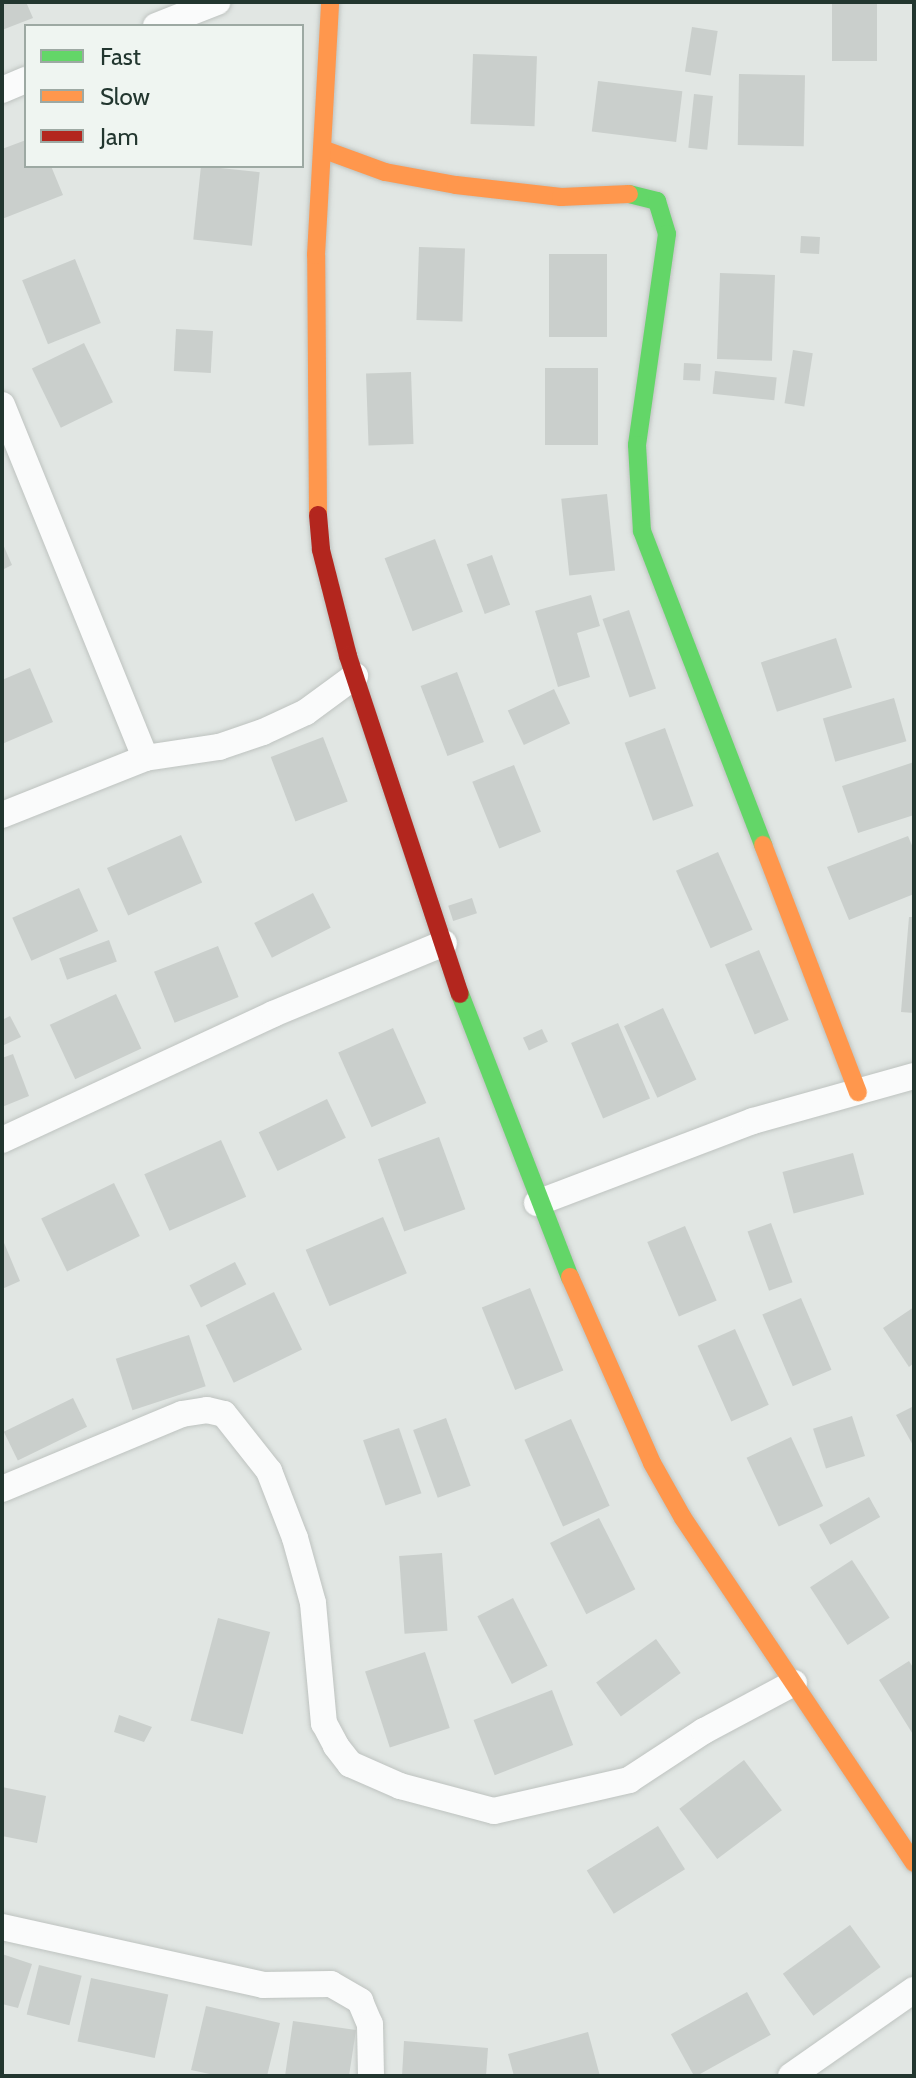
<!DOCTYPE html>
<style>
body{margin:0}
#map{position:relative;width:916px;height:2078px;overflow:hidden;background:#e1e6e3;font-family:Cabin,sans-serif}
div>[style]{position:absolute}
.building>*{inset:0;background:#cacfcc;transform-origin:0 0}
.roads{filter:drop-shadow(0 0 2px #bec3c0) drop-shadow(0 0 2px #bec3c0)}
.street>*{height:26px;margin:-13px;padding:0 13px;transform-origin:13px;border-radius:13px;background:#fafbfb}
.fast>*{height:18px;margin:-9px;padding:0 9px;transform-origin:9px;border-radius:9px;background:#63d668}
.slow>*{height:18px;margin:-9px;padding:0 9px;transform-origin:9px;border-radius:9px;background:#ff974d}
.jam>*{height:18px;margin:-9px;padding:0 9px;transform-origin:9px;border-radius:9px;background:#b3261e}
span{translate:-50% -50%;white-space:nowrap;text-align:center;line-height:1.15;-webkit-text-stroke:6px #eff5f1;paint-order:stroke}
.frame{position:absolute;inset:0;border:4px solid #22362f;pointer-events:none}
.legend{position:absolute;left:24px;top:24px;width:280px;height:144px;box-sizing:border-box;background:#eff5f1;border:2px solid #9da9a3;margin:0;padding:10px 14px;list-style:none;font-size:24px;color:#22362f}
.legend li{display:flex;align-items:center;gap:16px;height:40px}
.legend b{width:40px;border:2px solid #9da9a3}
</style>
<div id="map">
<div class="building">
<i style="clip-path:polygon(2px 2px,26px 2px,33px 18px,2px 30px)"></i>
<i style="left:832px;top:2px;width:45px;height:59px"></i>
<i style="left:692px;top:27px;width:26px;height:45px;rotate:9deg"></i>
<i style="left:473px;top:54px;width:64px;height:70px;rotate:2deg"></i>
<i style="left:739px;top:74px;width:66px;height:71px;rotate:1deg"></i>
<i style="left:598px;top:81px;width:85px;height:51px;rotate:7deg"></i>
<i style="left:694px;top:94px;width:19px;height:54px;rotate:6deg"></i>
<i style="clip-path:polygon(26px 140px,26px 166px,51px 166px,63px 195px,2px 219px,2px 149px)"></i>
<i style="left:201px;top:166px;width:59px;height:74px;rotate:6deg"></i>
<i style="left:801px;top:236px;width:19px;height:17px;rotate:3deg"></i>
<i style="left:419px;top:247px;width:46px;height:73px;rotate:2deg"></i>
<i style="left:549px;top:254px;width:58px;height:83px"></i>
<i style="left:75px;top:259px;width:69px;height:57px;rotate:68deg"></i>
<i style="left:720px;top:273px;width:55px;height:86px;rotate:2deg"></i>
<i style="left:176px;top:329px;width:37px;height:42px;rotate:3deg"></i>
<i style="left:84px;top:343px;width:66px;height:58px;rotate:64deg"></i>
<i style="left:793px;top:350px;width:20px;height:54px;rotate:9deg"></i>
<i style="left:684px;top:363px;width:17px;height:17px;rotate:3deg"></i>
<i style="left:545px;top:368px;width:53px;height:77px"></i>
<i style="left:715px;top:371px;width:62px;height:23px;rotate:6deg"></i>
<i style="left:411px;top:372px;width:72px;height:45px;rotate:88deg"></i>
<i style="left:607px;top:494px;width:77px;height:46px;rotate:84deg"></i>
<i style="left:435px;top:539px;width:78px;height:54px;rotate:69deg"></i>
<i style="clip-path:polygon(2px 542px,12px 565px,2px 570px)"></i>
<i style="left:492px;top:555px;width:53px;height:27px;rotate:70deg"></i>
<i style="clip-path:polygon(591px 595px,600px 626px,577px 633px,590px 677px,558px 687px,535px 611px)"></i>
<i style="left:629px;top:610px;width:83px;height:28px;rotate:71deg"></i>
<i style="left:836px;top:638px;width:52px;height:79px;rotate:72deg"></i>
<i style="clip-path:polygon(30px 668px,53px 722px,2px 744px,2px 680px)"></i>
<i style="left:457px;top:672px;width:75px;height:39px;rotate:69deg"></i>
<i style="left:554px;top:689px;width:38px;height:51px;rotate:65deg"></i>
<i style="left:894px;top:698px;width:45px;height:74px;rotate:74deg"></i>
<i style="left:665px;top:728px;width:83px;height:43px;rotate:70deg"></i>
<i style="left:323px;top:737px;width:69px;height:56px;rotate:69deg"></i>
<i style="clip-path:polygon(914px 762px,914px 815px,858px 833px,842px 786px)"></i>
<i style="left:514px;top:765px;width:72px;height:45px;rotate:68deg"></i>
<i style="left:181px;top:835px;width:52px;height:81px;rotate:66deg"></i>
<i style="clip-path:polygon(908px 836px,914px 850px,914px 894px,849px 920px,827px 867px)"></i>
<i style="left:718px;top:852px;width:85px;height:46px;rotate:66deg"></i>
<i style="left:79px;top:888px;width:47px;height:73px;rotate:66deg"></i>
<i style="left:313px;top:893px;width:39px;height:66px;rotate:63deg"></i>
<i style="left:472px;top:898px;width:16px;height:25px;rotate:72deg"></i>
<i style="clip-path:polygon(909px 917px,914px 917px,914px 1013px,901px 1012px)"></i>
<i style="left:109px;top:940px;width:23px;height:53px;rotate:70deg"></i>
<i style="left:218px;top:946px;width:55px;height:69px;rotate:68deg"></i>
<i style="left:759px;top:950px;width:76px;height:37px;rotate:67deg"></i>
<i style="left:116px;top:994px;width:60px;height:73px;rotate:65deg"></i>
<i style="left:663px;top:1008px;width:79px;height:43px;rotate:65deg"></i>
<i style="clip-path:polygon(10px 1016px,21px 1037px,2px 1046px,2px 1020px)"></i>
<i style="left:618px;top:1023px;width:82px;height:51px;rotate:67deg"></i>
<i style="left:393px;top:1028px;width:82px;height:60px;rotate:66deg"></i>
<i style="left:542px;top:1029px;width:14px;height:21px;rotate:65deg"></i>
<i style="clip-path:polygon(13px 1054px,29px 1096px,2px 1107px,2px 1058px)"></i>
<i style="left:327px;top:1099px;width:43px;height:76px;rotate:64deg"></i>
<i style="left:439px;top:1137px;width:77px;height:65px;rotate:70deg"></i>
<i style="left:221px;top:1140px;width:62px;height:84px;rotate:66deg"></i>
<i style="left:853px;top:1153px;width:43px;height:73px;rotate:75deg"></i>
<i style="left:114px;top:1183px;width:59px;height:81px;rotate:64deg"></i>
<i style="left:383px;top:1217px;width:61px;height:84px;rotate:67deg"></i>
<i style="left:771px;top:1223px;width:63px;height:25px;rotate:70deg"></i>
<i style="left:685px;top:1226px;width:81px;height:41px;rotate:67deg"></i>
<i style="clip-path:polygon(2px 1238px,20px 1281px,2px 1289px)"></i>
<i style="left:235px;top:1262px;width:25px;height:51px;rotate:63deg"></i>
<i style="left:530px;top:1288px;width:89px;height:52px;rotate:68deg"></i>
<i style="left:274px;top:1292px;width:64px;height:76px;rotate:64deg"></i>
<i style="left:801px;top:1298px;width:78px;height:42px;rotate:67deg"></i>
<i style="clip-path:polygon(914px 1307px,914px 1363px,909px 1367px,883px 1328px)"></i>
<i style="left:735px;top:1329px;width:83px;height:41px;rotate:66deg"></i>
<i style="left:189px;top:1335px;width:54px;height:77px;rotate:72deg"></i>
<i style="left:73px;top:1398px;width:32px;height:77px;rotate:64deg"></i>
<i style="clip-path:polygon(914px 1406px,914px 1447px,896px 1415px)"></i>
<i style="left:852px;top:1416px;width:42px;height:41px;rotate:72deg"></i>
<i style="left:446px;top:1418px;width:72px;height:35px;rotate:70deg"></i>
<i style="left:571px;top:1419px;width:95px;height:51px;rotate:66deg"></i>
<i style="left:399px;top:1428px;width:69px;height:38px;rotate:71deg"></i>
<i style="left:791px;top:1437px;width:76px;height:49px;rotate:65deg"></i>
<i style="left:869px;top:1497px;width:23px;height:57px;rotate:61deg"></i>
<i style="left:599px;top:1518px;width:80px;height:55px;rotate:63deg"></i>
<i style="left:442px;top:1553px;width:78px;height:43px;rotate:86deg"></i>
<i style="left:852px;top:1560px;width:69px;height:50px;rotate:57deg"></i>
<i style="left:513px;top:1598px;width:76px;height:40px;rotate:63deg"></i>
<i style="left:218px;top:1618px;width:54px;height:106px;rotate:15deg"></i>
<i style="left:656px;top:1639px;width:42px;height:74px;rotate:54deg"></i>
<i style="left:425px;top:1652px;width:80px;height:63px;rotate:72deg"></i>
<i style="clip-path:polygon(909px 1661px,914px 1669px,914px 1736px,879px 1680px)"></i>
<i style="left:552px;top:1690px;width:59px;height:84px;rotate:69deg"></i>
<i style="clip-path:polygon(119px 1715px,152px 1727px,144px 1742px,114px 1732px)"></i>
<i style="left:744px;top:1760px;width:63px;height:81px;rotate:53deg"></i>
<i style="clip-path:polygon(2px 1787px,46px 1796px,37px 1843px,2px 1836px)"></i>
<i style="left:658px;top:1826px;width:51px;height:84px;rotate:58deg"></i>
<i style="left:850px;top:1925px;width:52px;height:83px;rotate:54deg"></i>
<i style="clip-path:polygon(2px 1954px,32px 1964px,18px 2008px,2px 2004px)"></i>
<i style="left:39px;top:1965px;width:44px;height:51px;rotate:14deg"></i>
<i style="left:91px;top:1978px;width:79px;height:65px;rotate:12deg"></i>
<i style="left:747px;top:1992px;width:49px;height:87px;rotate:61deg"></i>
<i style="clip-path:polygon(206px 2006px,280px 2023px,267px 2076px,219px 2076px,191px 2070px)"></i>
<i style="clip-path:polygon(293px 2021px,356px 2030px,349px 2076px,285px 2076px)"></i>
<i style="clip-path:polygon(588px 2032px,600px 2076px,514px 2076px,508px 2054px)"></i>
<i style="clip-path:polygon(404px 2041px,488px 2048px,486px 2076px,402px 2076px)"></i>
</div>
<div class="roads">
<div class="street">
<i style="left:156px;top:26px;width:66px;rotate:-21.5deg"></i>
<i style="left:2px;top:90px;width:26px;rotate:-23deg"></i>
<i style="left:2px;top:405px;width:381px;rotate:67.9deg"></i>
<i style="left:2px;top:815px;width:154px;rotate:-21.7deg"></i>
<i style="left:145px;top:758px;width:75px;rotate:-8.5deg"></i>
<i style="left:219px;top:747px;width:46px;rotate:-18.8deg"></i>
<i style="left:263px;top:732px;width:47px;rotate:-24.9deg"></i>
<i style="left:306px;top:712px;width:61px;rotate:-36.3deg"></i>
<i style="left:2px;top:1140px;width:299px;rotate:-24.9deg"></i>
<i style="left:273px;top:1014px;width:185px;rotate:-22.5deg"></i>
<i style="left:537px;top:1203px;width:231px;rotate:-20.8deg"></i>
<i style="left:753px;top:1121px;width:167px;rotate:-15.6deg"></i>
<i style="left:2px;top:1489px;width:195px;rotate:-22.6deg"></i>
<i style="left:182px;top:1414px;width:25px;rotate:-9deg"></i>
<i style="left:207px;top:1410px;width:17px;rotate:13deg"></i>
<i style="left:224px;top:1414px;width:73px;rotate:51.7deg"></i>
<i style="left:269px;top:1471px;width:72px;rotate:68.8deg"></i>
<i style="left:295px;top:1538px;width:67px;rotate:74.5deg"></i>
<i style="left:313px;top:1603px;width:121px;rotate:84.8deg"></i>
<i style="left:324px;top:1723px;width:26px;rotate:62deg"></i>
<i style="left:336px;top:1746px;width:23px;rotate:52deg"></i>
<i style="left:350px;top:1764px;width:55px;rotate:23.7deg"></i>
<i style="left:400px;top:1786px;width:97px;rotate:14.9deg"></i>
<i style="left:494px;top:1811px;width:139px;rotate:-12.9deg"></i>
<i style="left:629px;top:1780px;width:90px;rotate:-33.2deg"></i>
<i style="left:704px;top:1731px;width:102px;rotate:-28.1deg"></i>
<i style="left:2px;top:1927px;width:267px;rotate:12.5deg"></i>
<i style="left:263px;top:1985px;width:68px;rotate:-0.8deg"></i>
<i style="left:331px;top:1984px;width:34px;rotate:30deg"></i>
<i style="left:360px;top:2001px;width:25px;rotate:67deg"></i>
<i style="left:370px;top:2024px;width:52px;rotate:88.9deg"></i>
<i style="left:791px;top:2076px;width:150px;rotate:-35deg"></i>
</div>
<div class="fast">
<i style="left:629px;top:194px;width:29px;rotate:14deg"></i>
<i style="left:657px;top:201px;width:34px;rotate:73deg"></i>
<i style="left:667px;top:234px;width:213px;rotate:98.1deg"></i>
<i style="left:637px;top:445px;width:86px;rotate:86.7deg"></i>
<i style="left:642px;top:531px;width:337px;rotate:68.9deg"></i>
<i style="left:460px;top:994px;width:304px;rotate:68.8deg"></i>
</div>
<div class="slow">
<i style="left:322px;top:149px;width:67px;rotate:20.1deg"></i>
<i style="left:385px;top:172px;width:72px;rotate:10.4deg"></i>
<i style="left:456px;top:185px;width:106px;rotate:6.5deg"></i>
<i style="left:561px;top:197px;width:68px;rotate:-2.5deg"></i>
<i style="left:318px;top:515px;width:260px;rotate:-90.4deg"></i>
<i style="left:316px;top:255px;width:253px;rotate:-86.8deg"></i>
<i style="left:763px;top:845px;width:265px;rotate:69deg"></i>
<i style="left:570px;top:1277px;width:203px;rotate:66.2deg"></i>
<i style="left:652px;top:1463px;width:63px;rotate:60.6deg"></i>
<i style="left:683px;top:1518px;width:415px;rotate:56.2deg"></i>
</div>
<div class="jam">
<i style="left:318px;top:515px;width:35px;rotate:85deg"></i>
<i style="left:321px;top:550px;width:109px;rotate:75.7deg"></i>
<i style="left:348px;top:656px;width:356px;rotate:71.7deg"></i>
</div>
</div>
<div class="frame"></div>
<ul class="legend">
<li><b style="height:10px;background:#63d668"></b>Fast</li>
<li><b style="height:10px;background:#ff974d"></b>Slow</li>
<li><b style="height:10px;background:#b3261e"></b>Jam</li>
</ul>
</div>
